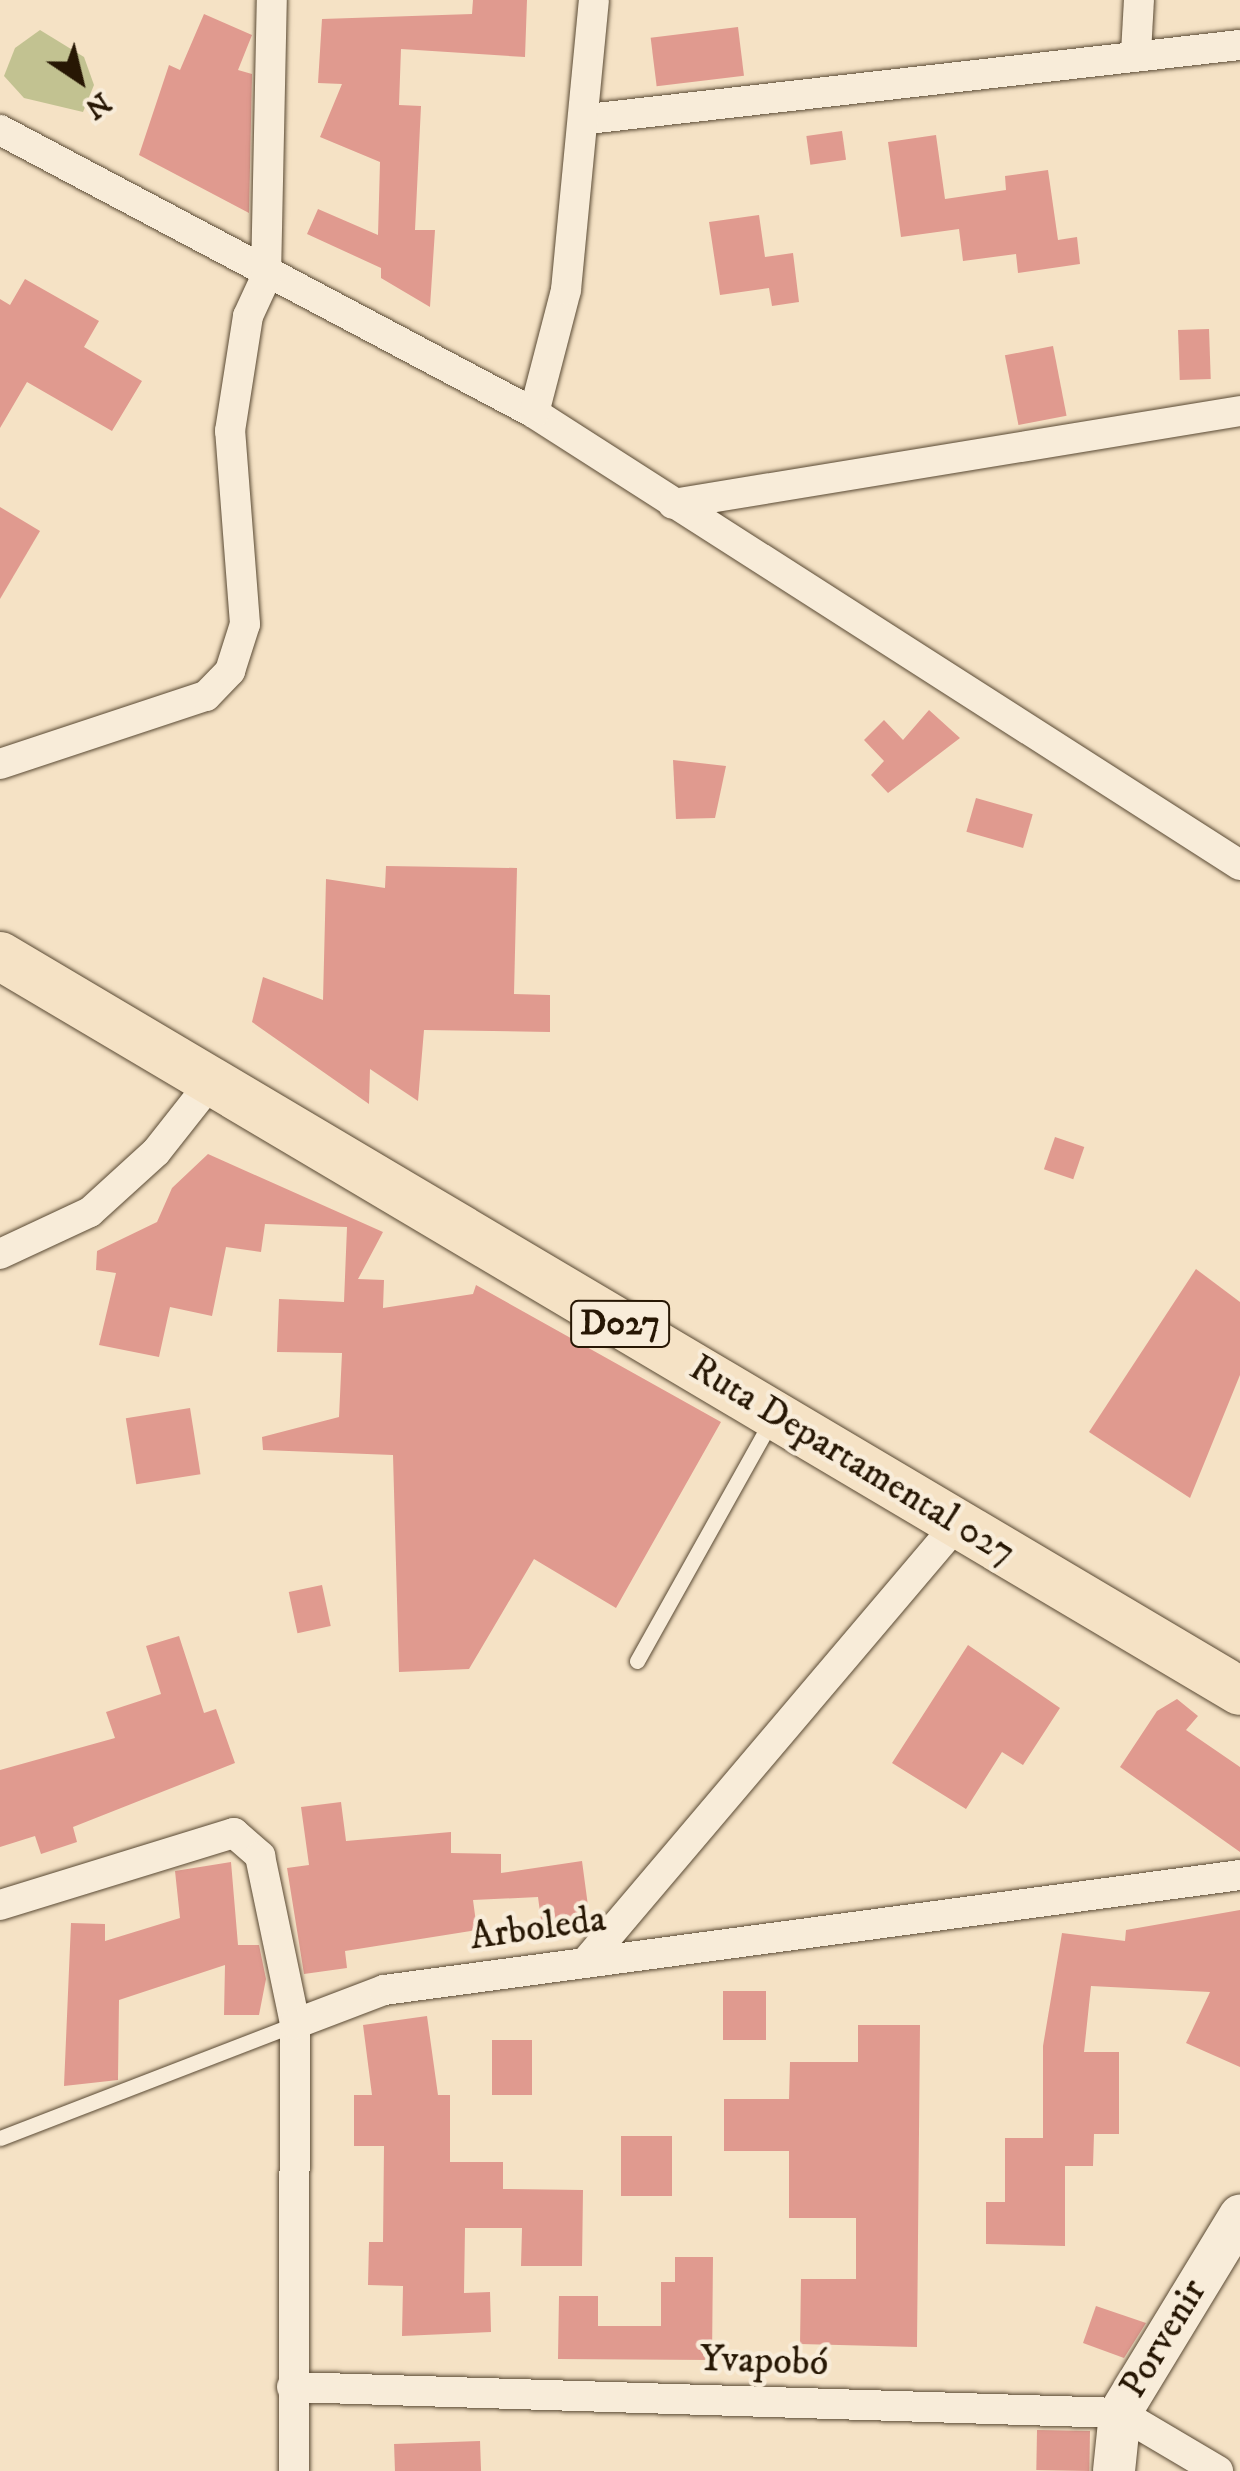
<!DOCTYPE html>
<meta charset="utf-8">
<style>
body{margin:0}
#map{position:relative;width:1240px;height:2471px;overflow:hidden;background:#f5e2c5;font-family:"IM FELL DW Pica",serif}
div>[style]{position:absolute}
.green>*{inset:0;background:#c2c291}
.building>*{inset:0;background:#e09a8f;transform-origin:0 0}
.roads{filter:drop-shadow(0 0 2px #5a4a34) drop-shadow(0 0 2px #5a4a34)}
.lane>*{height:15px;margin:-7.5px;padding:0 7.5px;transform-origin:7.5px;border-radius:7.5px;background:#f8ecd9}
.street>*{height:30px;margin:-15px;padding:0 15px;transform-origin:15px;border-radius:15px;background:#f8ecd9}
.secondary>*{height:42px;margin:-21px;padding:0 21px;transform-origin:21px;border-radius:21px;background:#f8ecd9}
.primary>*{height:48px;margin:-24px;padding:0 24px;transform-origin:24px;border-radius:24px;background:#f5e2c5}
span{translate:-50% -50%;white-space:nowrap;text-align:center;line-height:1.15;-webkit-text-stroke:9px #f8ecd9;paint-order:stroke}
.shield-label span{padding:2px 8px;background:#f8ecd9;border:2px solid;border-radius:8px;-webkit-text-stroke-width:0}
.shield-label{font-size:35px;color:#271704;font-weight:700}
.street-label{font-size:38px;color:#271704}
.north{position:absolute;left:30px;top:30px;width:100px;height:100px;-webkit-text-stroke:8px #f8ecd9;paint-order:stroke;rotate:145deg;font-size:28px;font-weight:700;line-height:40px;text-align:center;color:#271704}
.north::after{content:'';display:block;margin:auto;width:35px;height:45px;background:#271704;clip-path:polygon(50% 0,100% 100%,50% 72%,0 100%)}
</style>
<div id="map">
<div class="green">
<i style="clip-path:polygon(40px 30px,84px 57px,94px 85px,83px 112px,24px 98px,4px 76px,15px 48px)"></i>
</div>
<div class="building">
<i style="clip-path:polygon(473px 0,527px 0,525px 57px,401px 49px,399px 105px,421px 106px,415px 230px,435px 230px,430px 307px,381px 278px,381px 268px,307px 234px,318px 209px,378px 235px,380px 162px,320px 137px,342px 84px,318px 83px,322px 19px,472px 14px)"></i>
<i style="clip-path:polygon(204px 14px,252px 35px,238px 70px,252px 74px,249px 213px,139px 155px,169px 65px,180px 70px)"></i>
<i style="left:738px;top:27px;width:49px;height:88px;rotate:83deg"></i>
<i style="left:842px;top:131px;width:29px;height:36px;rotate:82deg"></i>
<i style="clip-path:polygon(936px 135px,945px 199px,1006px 190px,1005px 176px,1048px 170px,1058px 240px,1077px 237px,1080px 264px,1018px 273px,1016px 254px,963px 261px,959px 229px,901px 237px,888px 142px)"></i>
<i style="clip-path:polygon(759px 215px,765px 257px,793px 253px,799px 302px,772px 306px,769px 288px,720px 295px,709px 222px)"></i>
<i style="clip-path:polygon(25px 279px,99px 321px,84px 347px,142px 381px,112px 431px,27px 382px,0 428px,0 299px,10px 305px)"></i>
<i style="left:1209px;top:329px;width:50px;height:31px;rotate:88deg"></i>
<i style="left:1053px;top:346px;width:71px;height:49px;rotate:79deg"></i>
<i style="clip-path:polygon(0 507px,40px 531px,0 599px)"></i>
<i style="clip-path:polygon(929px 710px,960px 738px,888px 793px,871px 775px,884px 761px,864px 740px,884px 720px,903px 740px)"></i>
<i style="clip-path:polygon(673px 760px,726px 766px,715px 818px,676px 819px)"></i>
<i style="left:976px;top:798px;width:59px;height:35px;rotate:16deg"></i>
<i style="clip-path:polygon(386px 866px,517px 868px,514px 994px,550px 995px,550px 1032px,424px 1030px,418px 1101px,370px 1069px,369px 1104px,252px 1022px,263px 977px,323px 1000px,326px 879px,385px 888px)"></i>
<i style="left:1055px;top:1137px;width:31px;height:34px;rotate:19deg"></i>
<i style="clip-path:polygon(208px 1154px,383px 1232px,358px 1279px,384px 1280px,383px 1308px,473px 1294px,476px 1285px,721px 1422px,616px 1608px,534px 1559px,469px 1669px,399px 1672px,393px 1455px,263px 1450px,262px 1437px,339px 1417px,342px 1353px,277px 1352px,279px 1299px,344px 1302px,347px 1227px,265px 1224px,261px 1252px,226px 1247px,212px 1316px,170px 1307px,159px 1357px,99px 1345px,116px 1273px,96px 1270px,97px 1251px,157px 1222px,172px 1188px)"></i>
<i style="clip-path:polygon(1196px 1269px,1240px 1302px,1240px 1375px,1190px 1498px,1089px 1432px)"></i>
<i style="left:190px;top:1408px;width:67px;height:65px;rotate:81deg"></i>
<i style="left:322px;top:1585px;width:42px;height:34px;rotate:78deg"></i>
<i style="clip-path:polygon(179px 1636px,204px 1713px,216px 1709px,235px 1763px,73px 1827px,77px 1842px,41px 1854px,35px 1836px,0 1847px,0 1770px,115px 1738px,106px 1712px,161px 1694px,146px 1646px)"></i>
<i style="clip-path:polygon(968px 1645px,1060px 1708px,1023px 1765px,1002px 1752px,966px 1809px,892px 1763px)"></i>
<i style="clip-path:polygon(1177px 1699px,1198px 1716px,1186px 1730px,1240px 1767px,1240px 1852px,1120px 1767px,1157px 1711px)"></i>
<i style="clip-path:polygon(341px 1802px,346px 1841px,451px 1832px,451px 1853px,501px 1854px,501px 1873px,582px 1861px,590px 1921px,542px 1927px,538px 1897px,473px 1900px,477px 1930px,345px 1951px,347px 1968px,304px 1974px,287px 1868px,309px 1865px,301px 1807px)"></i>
<i style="clip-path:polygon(231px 1862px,238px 1945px,259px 1945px,266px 1979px,259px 2015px,224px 2015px,225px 1965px,119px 2000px,118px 2080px,64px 2086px,71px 1923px,105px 1924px,105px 1941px,180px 1918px,175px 1871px)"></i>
<i style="clip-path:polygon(1240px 1910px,1240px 2067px,1186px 2043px,1210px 1992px,1091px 1986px,1084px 2052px,1119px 2052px,1119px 2134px,1094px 2134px,1093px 2166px,1065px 2166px,1065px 2246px,986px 2244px,986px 2202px,1005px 2202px,1005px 2138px,1043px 2138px,1043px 2046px,1062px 1933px,1125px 1941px,1126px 1930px)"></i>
<i style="left:723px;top:1991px;width:43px;height:49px"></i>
<i style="clip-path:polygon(427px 2016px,438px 2095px,450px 2095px,450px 2162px,503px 2162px,503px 2189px,583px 2190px,582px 2266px,521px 2266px,522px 2228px,465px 2228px,464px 2293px,490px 2292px,491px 2332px,402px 2336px,403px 2286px,368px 2285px,369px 2242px,383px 2242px,384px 2146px,354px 2146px,354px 2095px,372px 2095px,363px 2025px)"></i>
<i style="clip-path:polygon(858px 2025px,920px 2025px,917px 2347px,800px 2344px,801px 2279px,856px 2279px,856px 2218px,789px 2218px,789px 2151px,724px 2151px,724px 2099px,789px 2099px,790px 2062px,858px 2062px)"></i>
<i style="left:492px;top:2040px;width:40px;height:55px"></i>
<i style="left:621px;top:2136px;width:51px;height:60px"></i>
<i style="clip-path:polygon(675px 2257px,713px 2257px,712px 2360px,558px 2359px,559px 2296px,598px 2296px,598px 2326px,661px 2326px,661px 2282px,675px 2282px)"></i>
<i style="clip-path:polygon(1096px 2306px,1146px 2323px,1124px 2358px,1083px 2343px)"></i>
<i style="left:1090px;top:2431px;width:40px;height:53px;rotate:91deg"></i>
<i style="left:480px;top:2441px;width:30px;height:86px;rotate:88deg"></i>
</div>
<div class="roads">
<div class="lane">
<i style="left:637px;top:1661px;width:277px;rotate:-60.8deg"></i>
<i style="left:0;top:2138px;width:316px;rotate:-21.1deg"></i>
</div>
<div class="street">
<i style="left:1136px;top:53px;width:53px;rotate:-86.8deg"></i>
<i style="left:588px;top:119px;width:656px;rotate:-6.48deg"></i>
<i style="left:0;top:130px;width:604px;rotate:27.92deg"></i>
<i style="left:534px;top:413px;width:838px;rotate:32.63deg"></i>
<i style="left:534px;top:413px;width:127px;rotate:-75.4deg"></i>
<i style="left:566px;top:290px;width:291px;rotate:-84.5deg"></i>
<i style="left:673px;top:504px;width:575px;rotate:-9.31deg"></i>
<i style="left:0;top:764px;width:217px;rotate:-18.3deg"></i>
<i style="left:206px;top:696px;width:35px;rotate:-46deg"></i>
<i style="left:230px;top:671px;width:49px;rotate:-72.3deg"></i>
<i style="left:245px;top:624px;width:194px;rotate:-94.4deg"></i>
<i style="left:230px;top:431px;width:116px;rotate:-81.1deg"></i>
<i style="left:248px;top:316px;width:43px;rotate:-65.2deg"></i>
<i style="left:266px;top:277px;width:277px;rotate:-88.8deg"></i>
<i style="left:0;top:1254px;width:99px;rotate:-25deg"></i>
<i style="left:90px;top:1212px;width:89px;rotate:-42.3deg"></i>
<i style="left:156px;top:1152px;width:90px;rotate:-51.7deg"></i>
<i style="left:0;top:1905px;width:245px;rotate:-17.1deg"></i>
<i style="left:234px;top:1833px;width:35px;rotate:41deg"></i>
<i style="left:260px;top:1856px;width:172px;rotate:78.2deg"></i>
<i style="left:585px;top:1963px;width:577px;rotate:-49.71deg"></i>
<i style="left:292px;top:2387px;width:828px;rotate:1.8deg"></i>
<i style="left:1120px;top:2413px;width:114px;rotate:30.6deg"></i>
<i style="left:294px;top:2471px;width:447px;rotate:-89.9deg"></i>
<i style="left:295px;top:2024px;width:95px;rotate:-20.9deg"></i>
<i style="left:384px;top:1990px;width:864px;rotate:-7.65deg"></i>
</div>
<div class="secondary">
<i style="left:1114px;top:2471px;width:58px;rotate:-84.1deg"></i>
<i style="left:1120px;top:2413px;width:231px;rotate:-58.7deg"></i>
</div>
<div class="primary">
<i style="left:0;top:956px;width:1441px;rotate:30.66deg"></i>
</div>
</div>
<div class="shield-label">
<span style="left:620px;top:1324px">D027</span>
</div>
<div class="street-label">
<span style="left:852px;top:1461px;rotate:31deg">Ruta Departamental 027</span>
<span style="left:538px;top:1929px;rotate:-8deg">Arboleda</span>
<span style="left:1164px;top:2339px;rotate:-59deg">Porvenir</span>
<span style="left:764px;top:2362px;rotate:2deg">Yvapobó</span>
</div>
<div class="north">N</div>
</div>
